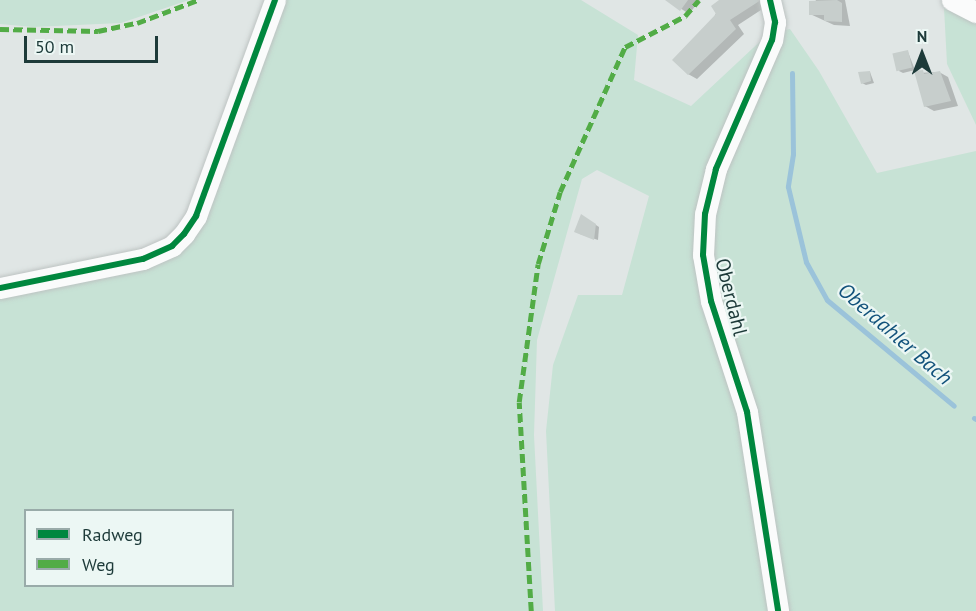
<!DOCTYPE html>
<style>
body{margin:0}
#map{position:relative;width:976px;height:611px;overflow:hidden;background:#e0e6e5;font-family:"PT Sans",sans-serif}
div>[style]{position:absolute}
.green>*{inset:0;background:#c7e2d5}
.shadow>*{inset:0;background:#0003}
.stream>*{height:5px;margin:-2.5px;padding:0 2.5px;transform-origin:2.5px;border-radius:2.5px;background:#9bc3da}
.building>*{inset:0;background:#c7cecc;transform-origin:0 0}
.roads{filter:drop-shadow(0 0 2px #bdc3c2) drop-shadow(0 0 2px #bdc3c2)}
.minor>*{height:21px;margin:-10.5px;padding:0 10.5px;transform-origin:10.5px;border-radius:10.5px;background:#fafbfb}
.quiet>*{height:4.5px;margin-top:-2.25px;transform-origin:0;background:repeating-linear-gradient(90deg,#52ac46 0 9px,transparent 0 13.5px)}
.cycleway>*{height:6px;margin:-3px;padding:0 3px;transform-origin:3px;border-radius:3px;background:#00873e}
span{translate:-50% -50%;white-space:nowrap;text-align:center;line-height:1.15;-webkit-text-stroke:4.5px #ecf7f4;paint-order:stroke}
.street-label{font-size:20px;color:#1d3a39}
.water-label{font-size:21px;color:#12527b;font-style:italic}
.legend{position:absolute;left:24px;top:509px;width:210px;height:78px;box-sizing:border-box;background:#ecf7f4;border:2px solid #99aba9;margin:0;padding:8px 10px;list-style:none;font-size:18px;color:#1d3a39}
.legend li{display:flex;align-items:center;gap:12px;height:30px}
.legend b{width:30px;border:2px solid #99aba9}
.north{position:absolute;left:892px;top:24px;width:60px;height:60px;-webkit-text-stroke:4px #ecf7f4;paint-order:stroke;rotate:0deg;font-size:16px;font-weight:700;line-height:24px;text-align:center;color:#1d3a39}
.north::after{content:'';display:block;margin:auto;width:21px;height:27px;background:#1d3a39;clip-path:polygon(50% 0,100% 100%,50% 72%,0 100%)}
.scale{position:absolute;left:24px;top:36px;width:134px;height:27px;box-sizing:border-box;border:3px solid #1d3a39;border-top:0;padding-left:8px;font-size:18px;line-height:21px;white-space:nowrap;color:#1d3a39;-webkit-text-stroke:4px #ecf7f4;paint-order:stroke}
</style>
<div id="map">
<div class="green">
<i style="clip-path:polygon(0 0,189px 0,121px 23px,33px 27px,0 24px)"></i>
<i style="clip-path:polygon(evenodd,276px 0,581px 0,638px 35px,634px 80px,691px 106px,768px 34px,699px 216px,697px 282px,701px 306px,732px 384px,770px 611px,555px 611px,546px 431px,553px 365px,578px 295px,622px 295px,649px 196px,597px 170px,582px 179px,537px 340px,534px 435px,543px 611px,0 611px,0 291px,169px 255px,276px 0,26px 510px,232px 510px,232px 586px,26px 586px,26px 510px)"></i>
<i style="clip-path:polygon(944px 8px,976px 21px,976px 125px,947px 64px)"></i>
<i style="clip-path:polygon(790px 29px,819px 71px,877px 173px,976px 151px,976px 611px,783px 611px,714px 304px,711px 197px,777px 32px)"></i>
</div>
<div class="shadow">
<i style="clip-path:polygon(668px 0,700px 0,689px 14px)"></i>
<i style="clip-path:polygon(722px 0,764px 0,767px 6px,738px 25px,744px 34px,697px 79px,688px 74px)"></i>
<i style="clip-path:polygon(816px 0,845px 0,850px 26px,834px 25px,810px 14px)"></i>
<i style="clip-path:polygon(908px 52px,915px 70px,903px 73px,899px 71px)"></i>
<i style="clip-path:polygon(870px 72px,874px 83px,866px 85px,862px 83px)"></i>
<i style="clip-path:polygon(939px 72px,948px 77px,958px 106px,934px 111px,925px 106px,916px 73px)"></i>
<i style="clip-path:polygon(582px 216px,599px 227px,598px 240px,580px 234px)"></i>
</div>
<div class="stream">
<i style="left:792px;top:73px;width:81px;rotate:89.3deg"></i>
<i style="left:793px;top:154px;width:33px;rotate:99deg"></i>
<i style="left:788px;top:187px;width:77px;rotate:76.5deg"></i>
<i style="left:806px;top:262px;width:43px;rotate:61.1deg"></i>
<i style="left:827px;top:300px;width:165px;rotate:39.8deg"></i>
<i style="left:974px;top:418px;width:2px;rotate:27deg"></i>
</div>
<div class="building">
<i style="clip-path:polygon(665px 0,688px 0,680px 11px)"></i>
<i style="clip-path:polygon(719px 0,761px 0,730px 20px,736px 29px,688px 75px,672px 60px,716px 14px,711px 6px)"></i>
<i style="clip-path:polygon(837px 0,842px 3px,842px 22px,824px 21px,824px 15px,809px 15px,809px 1px)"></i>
<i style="left:908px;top:50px;width:18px;height:16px;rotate:77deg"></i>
<i style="clip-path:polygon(923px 70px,924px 74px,940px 71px,951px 101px,924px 107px,914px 71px)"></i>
<i style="clip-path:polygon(870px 71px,871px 81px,861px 84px,858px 72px)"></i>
<i style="clip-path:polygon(581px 214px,596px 224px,594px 240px,574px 232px)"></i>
</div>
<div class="roads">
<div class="minor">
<i style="left:770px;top:0;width:23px;rotate:77deg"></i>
<i style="left:775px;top:22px;width:18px;rotate:99deg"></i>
<i style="left:772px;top:40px;width:141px;rotate:113.5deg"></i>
<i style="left:716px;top:169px;width:46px;rotate:103.7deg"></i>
<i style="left:705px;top:214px;width:41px;rotate:92.8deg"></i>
<i style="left:703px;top:255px;width:47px;rotate:80.1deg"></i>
<i style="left:711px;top:301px;width:117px;rotate:72deg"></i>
<i style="left:747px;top:412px;width:201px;rotate:81.1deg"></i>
<i style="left:952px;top:0;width:27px;rotate:27deg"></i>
<i style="left:0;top:288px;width:146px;rotate:-11.5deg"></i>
<i style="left:143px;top:259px;width:32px;rotate:-24deg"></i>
<i style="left:172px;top:246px;width:17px;rotate:-45deg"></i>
<i style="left:184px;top:234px;width:22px;rotate:-56deg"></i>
<i style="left:196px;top:216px;width:230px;rotate:-69.9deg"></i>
</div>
</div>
<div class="quiet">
<i style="left:0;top:29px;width:98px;rotate:1.2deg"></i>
<i style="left:98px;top:31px;width:40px;rotate:-12deg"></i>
<i style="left:137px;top:23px;width:65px;rotate:-20.7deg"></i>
<i style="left:531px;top:611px;width:209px;rotate:-93.3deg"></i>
<i style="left:519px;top:402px;width:139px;rotate:-82.2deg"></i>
<i style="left:538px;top:264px;width:75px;rotate:-73deg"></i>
<i style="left:560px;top:192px;width:159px;rotate:-65.9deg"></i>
<i style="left:625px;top:47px;width:68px;rotate:-27.3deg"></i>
<i style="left:685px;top:16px;width:21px;rotate:-49deg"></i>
</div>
<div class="cycleway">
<i style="left:770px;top:0;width:23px;rotate:77deg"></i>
<i style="left:775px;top:22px;width:18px;rotate:99deg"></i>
<i style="left:772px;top:40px;width:141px;rotate:113.5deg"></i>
<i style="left:716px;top:169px;width:46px;rotate:103.7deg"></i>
<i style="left:705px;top:214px;width:41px;rotate:92.8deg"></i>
<i style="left:703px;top:255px;width:47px;rotate:80.1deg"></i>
<i style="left:711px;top:301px;width:117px;rotate:72deg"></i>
<i style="left:747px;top:412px;width:201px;rotate:81.1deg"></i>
<i style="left:0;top:288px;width:146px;rotate:-11.5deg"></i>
<i style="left:143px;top:259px;width:32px;rotate:-24deg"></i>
<i style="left:172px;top:246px;width:17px;rotate:-45deg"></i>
<i style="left:184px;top:234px;width:22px;rotate:-56deg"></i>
<i style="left:196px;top:216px;width:230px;rotate:-69.9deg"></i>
</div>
<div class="street-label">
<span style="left:731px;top:297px;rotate:76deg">Oberdahl</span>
</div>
<div class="water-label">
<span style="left:895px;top:334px;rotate:41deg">Oberdahler Bach</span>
</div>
<ul class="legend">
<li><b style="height:8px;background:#00873e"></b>Radweg</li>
<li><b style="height:8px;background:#52ac46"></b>Weg</li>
</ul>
<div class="north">N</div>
<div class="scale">50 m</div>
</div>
